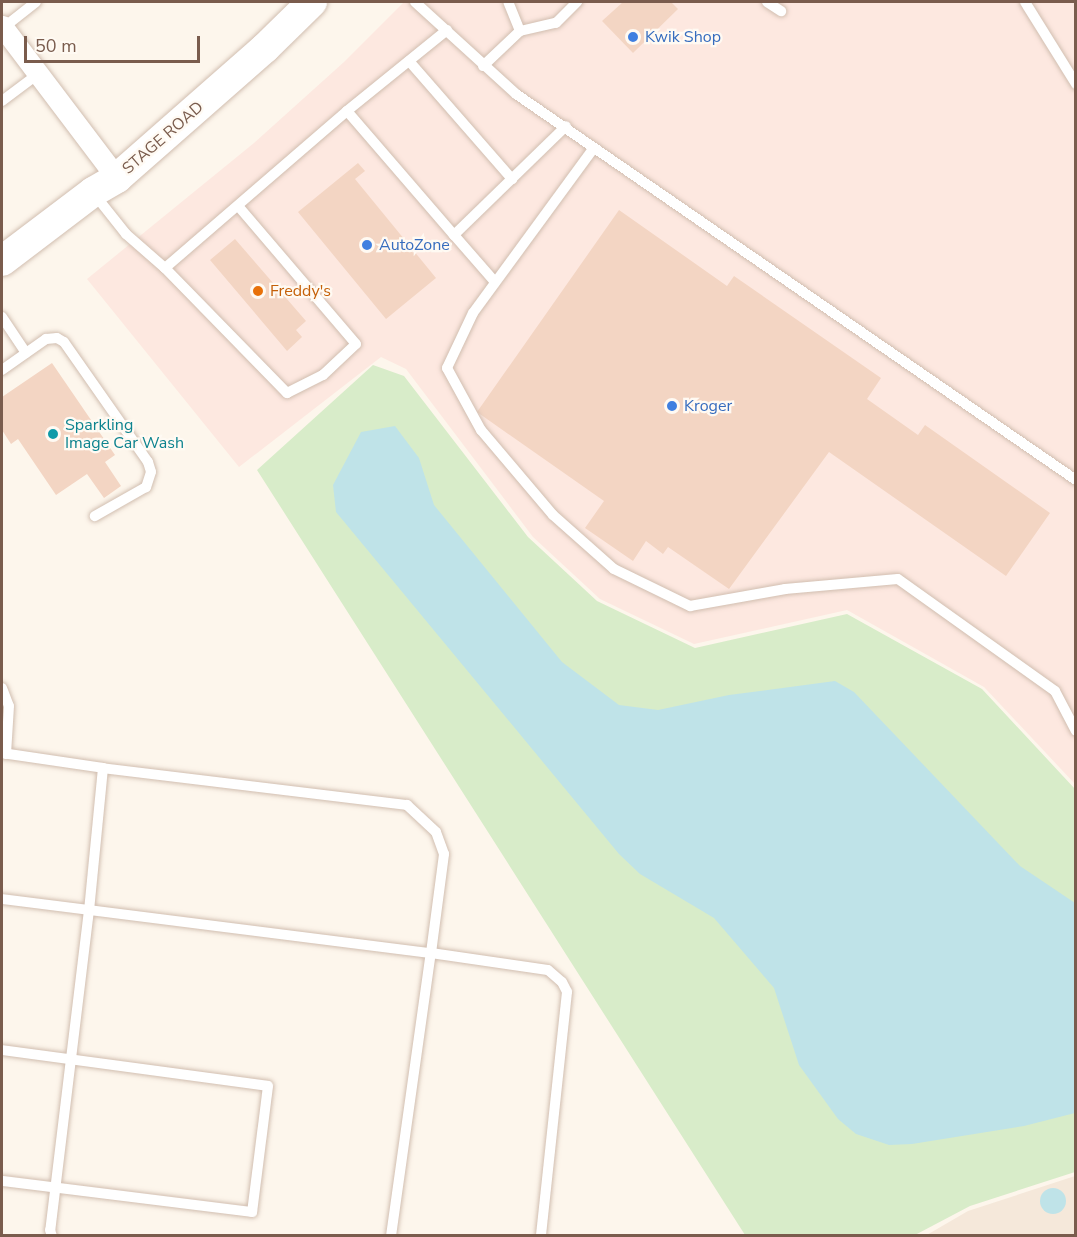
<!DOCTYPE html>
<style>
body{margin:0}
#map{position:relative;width:1077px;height:1237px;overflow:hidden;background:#fdf6ec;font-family:"Nunito Sans",sans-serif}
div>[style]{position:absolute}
.residential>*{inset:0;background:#f5e8da}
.commercial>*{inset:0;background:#fde8e0}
.green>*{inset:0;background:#d8ecc9}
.water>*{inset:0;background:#bfe3e8}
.round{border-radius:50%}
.building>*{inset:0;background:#f3d5c3}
.roads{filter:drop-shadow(0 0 2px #d1beb0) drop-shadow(0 0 2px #d1beb0)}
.service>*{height:10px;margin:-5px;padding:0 5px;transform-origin:5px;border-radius:5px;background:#fff}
.minor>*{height:21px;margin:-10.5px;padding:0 10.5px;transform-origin:10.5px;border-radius:10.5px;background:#fff}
.secondary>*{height:30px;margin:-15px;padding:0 15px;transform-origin:15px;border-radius:15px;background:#fff}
.dots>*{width:16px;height:16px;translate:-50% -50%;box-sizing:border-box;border:3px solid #fffaf3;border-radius:50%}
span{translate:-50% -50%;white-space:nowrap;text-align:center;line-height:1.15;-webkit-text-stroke:4.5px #fffaf3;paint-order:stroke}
.shop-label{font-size:16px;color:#366cbe}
.left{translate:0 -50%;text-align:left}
.street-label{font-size:16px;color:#7a5c4d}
.food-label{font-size:16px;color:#c56008}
.culture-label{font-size:16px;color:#0d838f}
.frame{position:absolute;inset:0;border:3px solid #7a5c4d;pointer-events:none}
.scale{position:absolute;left:24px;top:36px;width:176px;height:27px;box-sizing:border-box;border:3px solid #7a5c4d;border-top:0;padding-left:8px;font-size:18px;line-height:21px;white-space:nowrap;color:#7a5c4d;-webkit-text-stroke:4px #fffaf3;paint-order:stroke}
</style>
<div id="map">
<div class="residential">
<i style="clip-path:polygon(1075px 1176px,1075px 1235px,925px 1236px,968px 1211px)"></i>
</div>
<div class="commercial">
<i style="clip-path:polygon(404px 2px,1075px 2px,1075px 784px,984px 687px,847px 610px,694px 644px,600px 599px,533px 537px,406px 369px,381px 357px,239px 467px,87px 279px,254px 143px,344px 62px)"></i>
</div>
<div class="green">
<i style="clip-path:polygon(373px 365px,404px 376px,528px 537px,597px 601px,695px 648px,847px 614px,982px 689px,1075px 789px,1075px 1172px,970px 1206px,915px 1235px,745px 1235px,257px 470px)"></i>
</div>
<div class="water">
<i style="clip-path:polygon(395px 426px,419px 458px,434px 505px,562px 662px,619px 705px,658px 710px,729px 695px,835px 681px,854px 692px,1020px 866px,1075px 903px,1075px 1113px,1024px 1126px,912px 1144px,889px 1145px,856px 1134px,838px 1119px,799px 1065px,774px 988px,714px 918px,640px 874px,619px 854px,336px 512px,333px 485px,361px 432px)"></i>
<i class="round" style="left:1040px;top:1188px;width:26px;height:26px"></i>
</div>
<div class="building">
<i style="clip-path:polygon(623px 2px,671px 2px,678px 9px,633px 53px,602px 21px)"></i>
<i style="clip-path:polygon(358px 163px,365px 171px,355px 179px,436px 278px,386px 319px,298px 212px)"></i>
<i style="clip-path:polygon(619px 210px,727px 286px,734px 276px,881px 378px,867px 399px,918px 435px,925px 425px,1050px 513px,1006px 576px,829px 452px,729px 589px,668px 547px,663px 554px,646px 541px,633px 561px,585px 528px,604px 501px,477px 412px)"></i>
<i style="clip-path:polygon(235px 239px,306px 321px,296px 330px,302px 337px,287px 351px,210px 260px)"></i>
<i style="clip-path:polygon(52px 363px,115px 455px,105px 462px,121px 486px,104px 498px,87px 474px,56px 495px,18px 439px,11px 444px,2px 430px,2px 397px)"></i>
</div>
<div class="roads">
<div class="service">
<i style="left:415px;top:2px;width:137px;rotate:42.3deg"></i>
<i style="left:516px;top:94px;width:680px;rotate:34.58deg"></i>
<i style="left:767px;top:2px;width:17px;rotate:33deg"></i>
<i style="left:1025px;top:2px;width:97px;rotate:58.1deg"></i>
<i style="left:3px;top:28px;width:42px;rotate:-38.2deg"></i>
<i style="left:447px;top:30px;width:129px;rotate:141deg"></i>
<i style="left:347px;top:111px;width:164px;rotate:49.2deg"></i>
<i style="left:520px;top:31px;width:37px;rotate:-13deg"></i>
<i style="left:556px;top:23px;width:30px;rotate:-45deg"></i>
<i style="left:409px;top:61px;width:157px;rotate:48.9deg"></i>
<i style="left:483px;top:66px;width:51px;rotate:-43.4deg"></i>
<i style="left:520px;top:31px;width:31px;rotate:-112deg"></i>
<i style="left:2px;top:101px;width:45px;rotate:-36.9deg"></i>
<i style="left:593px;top:149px;width:203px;rotate:126.2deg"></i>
<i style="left:473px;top:313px;width:61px;rotate:115.3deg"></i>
<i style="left:447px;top:368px;width:71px;rotate:61.3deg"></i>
<i style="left:481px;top:430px;width:111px;rotate:49.7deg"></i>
<i style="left:553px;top:515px;width:81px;rotate:41.5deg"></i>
<i style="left:614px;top:569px;width:85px;rotate:26deg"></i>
<i style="left:690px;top:606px;width:97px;rotate:-10.1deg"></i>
<i style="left:785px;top:589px;width:113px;rotate:-5.1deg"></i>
<i style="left:898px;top:579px;width:193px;rotate:35.5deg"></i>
<i style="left:1055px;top:691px;width:45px;rotate:62.3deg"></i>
<i style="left:95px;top:195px;width:50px;rotate:51.5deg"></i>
<i style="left:126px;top:234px;width:52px;rotate:41.1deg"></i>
<i style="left:165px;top:268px;width:175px;rotate:45.7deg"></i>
<i style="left:287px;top:393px;width:40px;rotate:-26.6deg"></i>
<i style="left:323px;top:375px;width:45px;rotate:-43.2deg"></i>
<i style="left:356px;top:344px;width:180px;rotate:-130.5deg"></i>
<i style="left:165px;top:268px;width:240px;rotate:-40.8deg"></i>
<i style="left:495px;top:282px;width:62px;rotate:-131.1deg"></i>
<i style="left:454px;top:235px;width:156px;rotate:-44.2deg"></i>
<i style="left:2px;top:317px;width:43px;rotate:56.3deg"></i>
<i style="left:2px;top:370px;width:54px;rotate:-35.2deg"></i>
<i style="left:46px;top:339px;width:11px;rotate:-5deg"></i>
<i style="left:57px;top:338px;width:8px;rotate:30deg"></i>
<i style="left:64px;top:342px;width:146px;rotate:55deg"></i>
<i style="left:148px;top:462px;width:10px;rotate:73deg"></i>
<i style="left:151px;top:472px;width:16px;rotate:108deg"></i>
<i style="left:146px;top:487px;width:59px;rotate:150.4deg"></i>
<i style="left:2px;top:688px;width:19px;rotate:69deg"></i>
<i style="left:9px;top:706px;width:48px;rotate:93.6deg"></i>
<i style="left:2px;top:753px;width:102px;rotate:8.4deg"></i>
<i style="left:2px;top:899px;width:88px;rotate:7.2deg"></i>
<i style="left:89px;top:910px;width:322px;rotate:96.9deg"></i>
<i style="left:50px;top:1230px;width:6px;rotate:72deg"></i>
<i style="left:2px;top:1050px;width:268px;rotate:7.7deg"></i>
<i style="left:268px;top:1086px;width:127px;rotate:97.2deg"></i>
<i style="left:252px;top:1212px;width:252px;rotate:-172.9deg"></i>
<i style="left:391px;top:1236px;width:286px;rotate:-82deg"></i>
<i style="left:431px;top:953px;width:100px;rotate:-82.5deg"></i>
<i style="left:444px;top:854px;width:23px;rotate:-110deg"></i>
<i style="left:436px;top:832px;width:40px;rotate:-137deg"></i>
<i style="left:407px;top:805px;width:306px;rotate:-173.1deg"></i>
<i style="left:103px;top:768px;width:143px;rotate:95.6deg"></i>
<i style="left:89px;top:910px;width:345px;rotate:7.2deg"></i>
<i style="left:431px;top:953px;width:118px;rotate:8.3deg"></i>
<i style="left:548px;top:970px;width:18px;rotate:41deg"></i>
<i style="left:562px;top:982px;width:11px;rotate:63deg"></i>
<i style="left:567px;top:992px;width:245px;rotate:96.1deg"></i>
</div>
<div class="minor">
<i style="left:2px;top:26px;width:191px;rotate:52.9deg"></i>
</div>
<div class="secondary">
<i style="left:2px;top:261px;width:114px;rotate:-37.2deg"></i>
<i style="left:93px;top:192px;width:28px;rotate:-30deg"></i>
<i style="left:117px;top:178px;width:197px;rotate:-41.3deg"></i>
<i style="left:265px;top:48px;width:66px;rotate:-44.4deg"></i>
</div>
</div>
<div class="dots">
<i style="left:633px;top:37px;background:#3f7fe0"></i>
<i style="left:367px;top:245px;background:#3f7fe0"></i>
<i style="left:258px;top:291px;background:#e8710a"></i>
<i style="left:672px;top:406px;background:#3f7fe0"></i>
<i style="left:53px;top:434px;background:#0f9aa8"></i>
</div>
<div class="shop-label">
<span class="left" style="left:645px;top:37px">Kwik Shop</span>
<span class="left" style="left:379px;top:245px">AutoZone</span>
<span class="left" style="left:684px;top:406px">Kroger</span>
</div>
<div class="street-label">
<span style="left:163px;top:138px;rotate:-41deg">STAGE ROAD</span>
</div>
<div class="food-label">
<span class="left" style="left:270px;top:291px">Freddy's</span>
</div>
<div class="culture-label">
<span class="left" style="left:65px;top:434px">Sparkling<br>Image Car Wash</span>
</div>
<div class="frame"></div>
<div class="scale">50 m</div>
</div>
